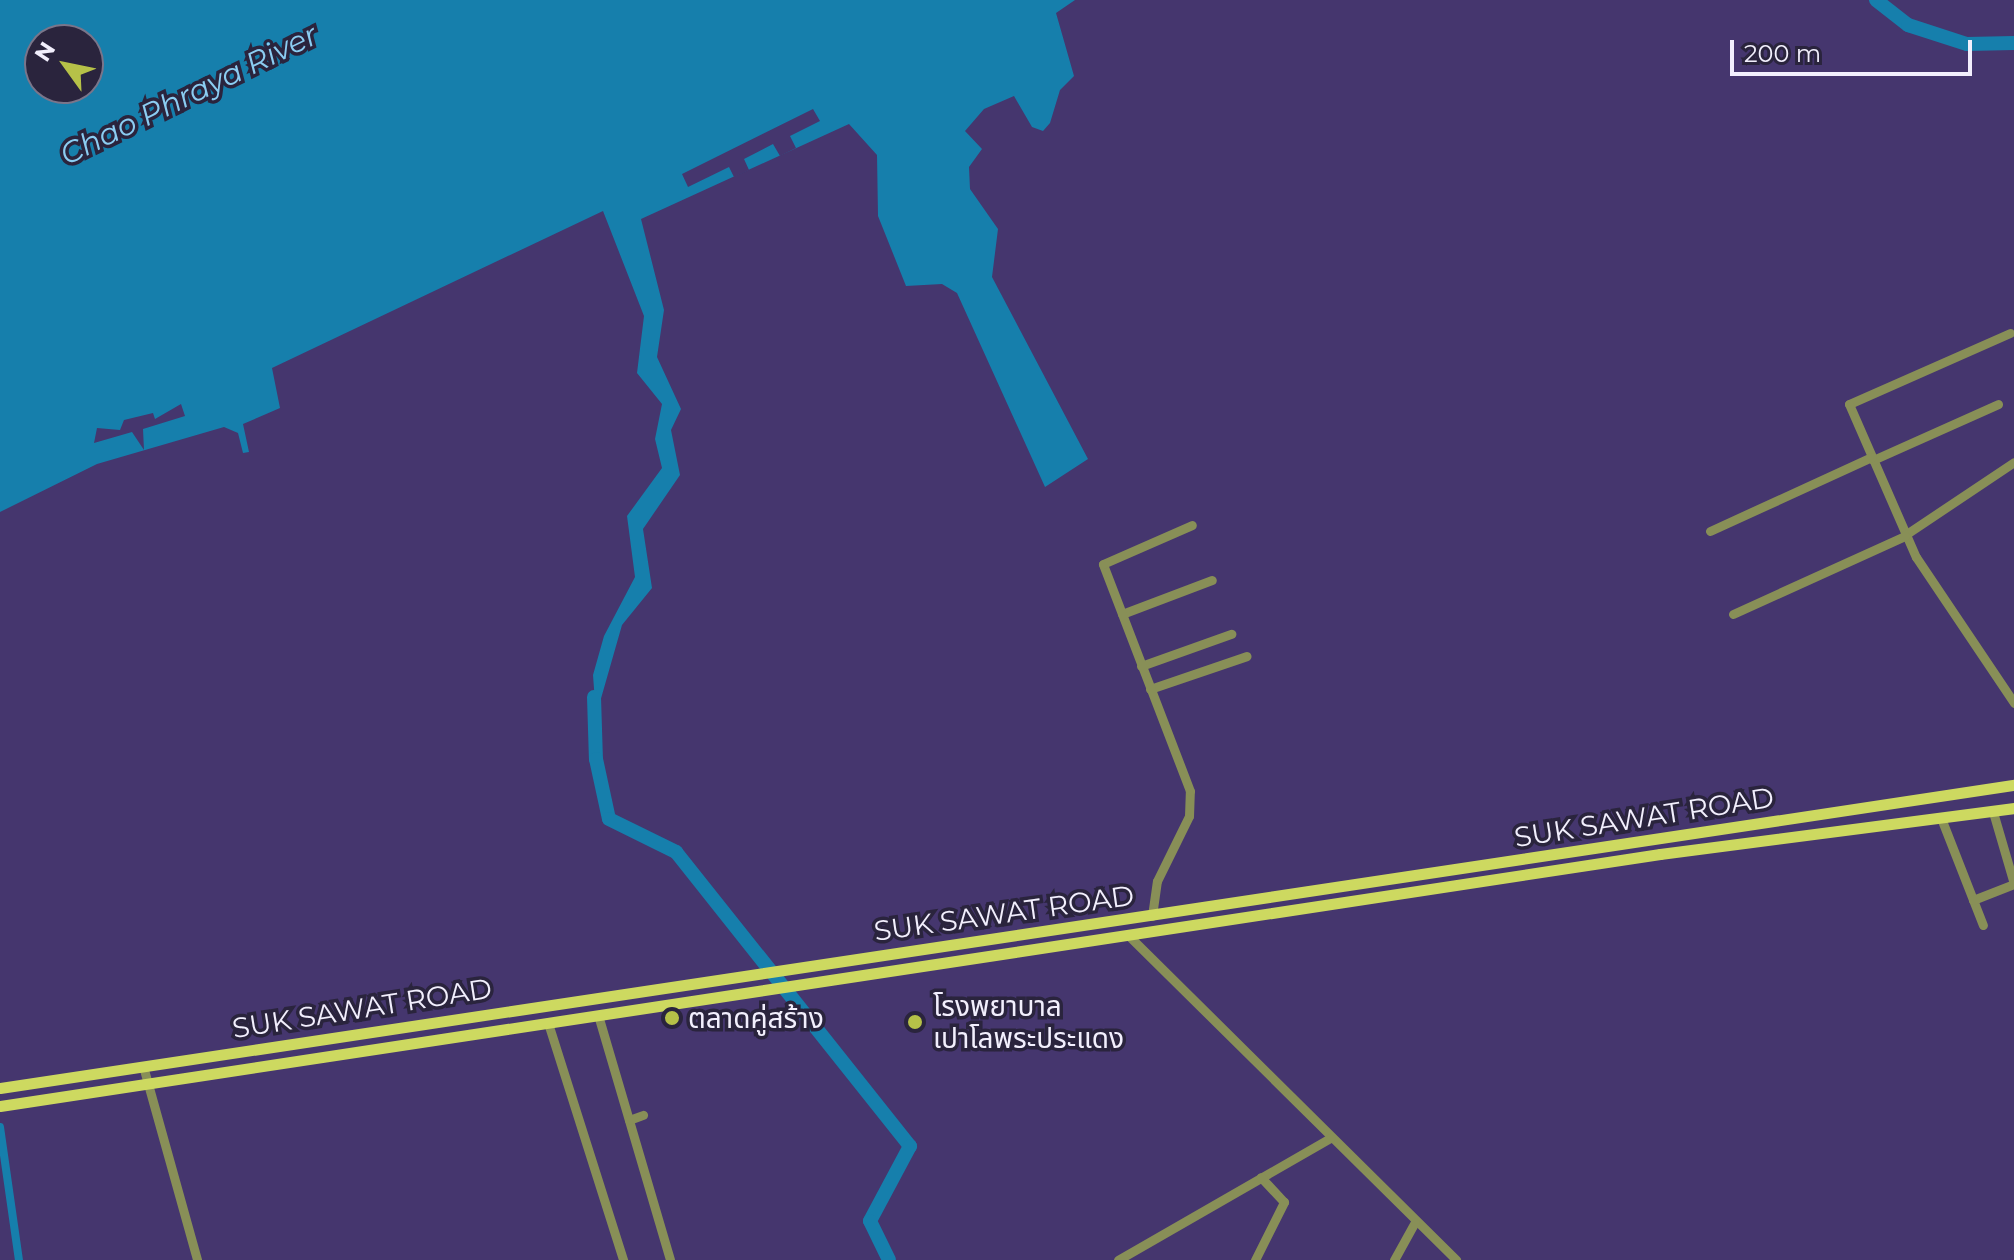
<!DOCTYPE html>
<meta charset="utf-8">
<style>
body{margin:0}
#map{position:relative;width:2014px;height:1260px;overflow:hidden;background:#45366e;font-family:Montserrat,"Noto Sans Thai",sans-serif}
div>[style]{position:absolute}
.water>*{inset:0;background:#167fac}
.pier>*{inset:0;background:#45366e}
.canal>*{height:8px;margin:-4px;padding:0 4px;transform-origin:4px;border-radius:4px;background:#167fac}
.river>*{height:14px;margin:-7px;padding:0 7px;transform-origin:7px;border-radius:7px;background:#167fac}
.minor>*{height:9px;margin:-4.5px;padding:0 4.5px;transform-origin:4.5px;border-radius:4.5px;background:#888f57}
.major>*{height:11px;margin:-5.5px;padding:0 5.5px;transform-origin:5.5px;border-radius:5.5px;background:#cdd960}
.dots>*{width:22px;height:22px;translate:-50% -50%;box-sizing:border-box;border:4px solid #2a243d;border-radius:50%}
span{translate:-50% -50%;white-space:nowrap;text-align:center;line-height:1.15;-webkit-text-stroke:7px #2a243d;paint-order:stroke}
.street-label{font-size:28px;color:#f2effd}
.poi-label{font-size:28px;color:#f2effd}
.left{translate:0 -50%;text-align:left}
.water-label{font-size:30px;color:#8bcdf2;font-style:italic}
.north{position:absolute;left:24px;top:24px;width:80px;height:80px;box-sizing:border-box;background:#2a243d;border:2px solid #7a758a;border-radius:50%;rotate:303deg;font-size:22px;font-weight:700;line-height:32px;text-align:center;color:#f2effd}
.north::after{content:'';display:block;margin:auto;width:28px;height:36px;background:#b6c148;clip-path:polygon(50% 0,100% 100%,50% 72%,0 100%)}
.scale{position:absolute;left:1730px;top:40px;width:242px;height:36px;box-sizing:border-box;border:4px solid #f2effd;border-top:0;padding-left:10px;font-size:24px;line-height:28px;white-space:nowrap;color:#f2effd;-webkit-text-stroke:6px #2a243d;paint-order:stroke}
</style>
<div id="map">
<div class="water">
<i style="clip-path:polygon(evenodd,0 0,1075px 0,1056px 13px,1074px 76px,1060px 90px,1050px 123px,1043px 131px,1032px 127px,1014px 96px,984px 109px,965px 131px,982px 149px,969px 167px,970px 189px,998px 229px,992px 277px,1088px 459px,1045px 487px,957px 293px,942px 284px,906px 286px,878px 216px,877px 155px,849px 124px,641px 219px,664px 310px,657px 357px,681px 409px,671px 430px,680px 475px,643px 529px,652px 588px,622px 625px,596px 716px,593px 675px,604px 636px,635px 577px,627px 516px,662px 468px,655px 439px,662px 404px,637px 373px,644px 316px,603px 211px,272px 368px,280px 408px,243px 424px,249px 452px,243px 453px,238px 433px,224px 427px,97px 464px,0 512px,0 0,40px 40px,88px 40px,88px 88px,40px 88px,40px 40px)"></i>
</div>
<div class="pier">
<i style="clip-path:polygon(813px 109px,820px 121px,790px 136px,796px 148px,780px 156px,773px 144px,744px 159px,749px 170px,734px 177px,729px 167px,688px 187px,682px 174px)"></i>
<i style="clip-path:polygon(181px 404px,185px 416px,143px 429px,144px 450px,132px 432px,94px 443px,97px 428px,120px 430px,124px 420px,153px 413px,155px 419px)"></i>
</div>
<div class="canal">
<i style="left:0;top:1127px;width:134px;rotate:81.9deg"></i>
</div>
<div class="river">
<i style="left:1876px;top:0;width:41px;rotate:38deg"></i>
<i style="left:1908px;top:25px;width:62px;rotate:17.9deg"></i>
<i style="left:1967px;top:44px;width:47px;rotate:-1.2deg"></i>
<i style="left:594px;top:697px;width:62px;rotate:88.2deg"></i>
<i style="left:596px;top:759px;width:61px;rotate:77.8deg"></i>
<i style="left:609px;top:819px;width:75px;rotate:26.2deg"></i>
<i style="left:676px;top:852px;width:376px;rotate:51.5deg"></i>
<i style="left:910px;top:1146px;width:85px;rotate:118.1deg"></i>
<i style="left:870px;top:1221px;width:43px;rotate:64deg"></i>
</div>
<div class="minor">
<i style="left:2010px;top:333px;width:176px;rotate:156.2deg"></i>
<i style="left:1849px;top:404px;width:167px;rotate:66.4deg"></i>
<i style="left:1916px;top:557px;width:176px;rotate:56.1deg"></i>
<i style="left:1873px;top:460px;width:137px;rotate:-24.1deg"></i>
<i style="left:1710px;top:531px;width:178px;rotate:-24.6deg"></i>
<i style="left:1905px;top:535px;width:131px;rotate:-33.8deg"></i>
<i style="left:1122px;top:614px;width:96px;rotate:-20.7deg"></i>
<i style="left:1733px;top:614px;width:189px;rotate:-24.4deg"></i>
<i style="left:1141px;top:666px;width:96px;rotate:-19.6deg"></i>
<i style="left:1150px;top:689px;width:102px;rotate:-18.8deg"></i>
<i style="left:1993px;top:812px;width:75px;rotate:73.7deg"></i>
<i style="left:1941px;top:818px;width:115px;rotate:68.6deg"></i>
<i style="left:1973px;top:900px;width:44px;rotate:-21.3deg"></i>
<i style="left:1152px;top:916px;width:35px;rotate:-82deg"></i>
<i style="left:1157px;top:881px;width:72px;rotate:-63.8deg"></i>
<i style="left:1189px;top:816px;width:25px;rotate:-88deg"></i>
<i style="left:1190px;top:791px;width:243px;rotate:-111deg"></i>
<i style="left:1103px;top:564px;width:97px;rotate:-23.7deg"></i>
<i style="left:1130px;top:937px;width:459px;rotate:44.7deg"></i>
<i style="left:598px;top:1015px;width:255px;rotate:73.6deg"></i>
<i style="left:548px;top:1023px;width:249px;rotate:72.4deg"></i>
<i style="left:143px;top:1066px;width:201px;rotate:74.4deg"></i>
<i style="left:629px;top:1120px;width:15px;rotate:-20deg"></i>
<i style="left:1118px;top:1260px;width:245px;rotate:-29.9deg"></i>
<i style="left:1255px;top:1260px;width:65px;rotate:-63.4deg"></i>
<i style="left:1284px;top:1202px;width:34px;rotate:-133deg"></i>
<i style="left:1394px;top:1260px;width:43px;rotate:-61.1deg"></i>
</div>
<div class="major">
<i style="left:0;top:1088px;width:2037px;rotate:-8.56deg"></i>
<i style="left:0;top:1106px;width:1679px;rotate:-8.63deg"></i>
<i style="left:1660px;top:854px;width:357px;rotate:-7.4deg"></i>
</div>
<div class="dots">
<i style="left:672px;top:1018px;background:#b6c148"></i>
<i style="left:915px;top:1022px;background:#b6c148"></i>
</div>
<div class="street-label">
<span style="left:1644px;top:817px;rotate:-9deg">SUK SAWAT ROAD</span>
<span style="left:1004px;top:913px;rotate:-8deg">SUK SAWAT ROAD</span>
<span style="left:362px;top:1008px;rotate:-9deg">SUK SAWAT ROAD</span>
</div>
<div class="poi-label">
<span class="left" style="left:933px;top:1022px">โรงพยาบาล<br>เปาโลพระประแดง</span>
<span class="left" style="left:688px;top:1018px">ตลาดคู่สร้าง</span>
</div>
<div class="water-label">
<span style="left:189px;top:95px;rotate:-26deg">Chao Phraya River</span>
</div>
<div class="north">N</div>
<div class="scale">200 m</div>
</div>
